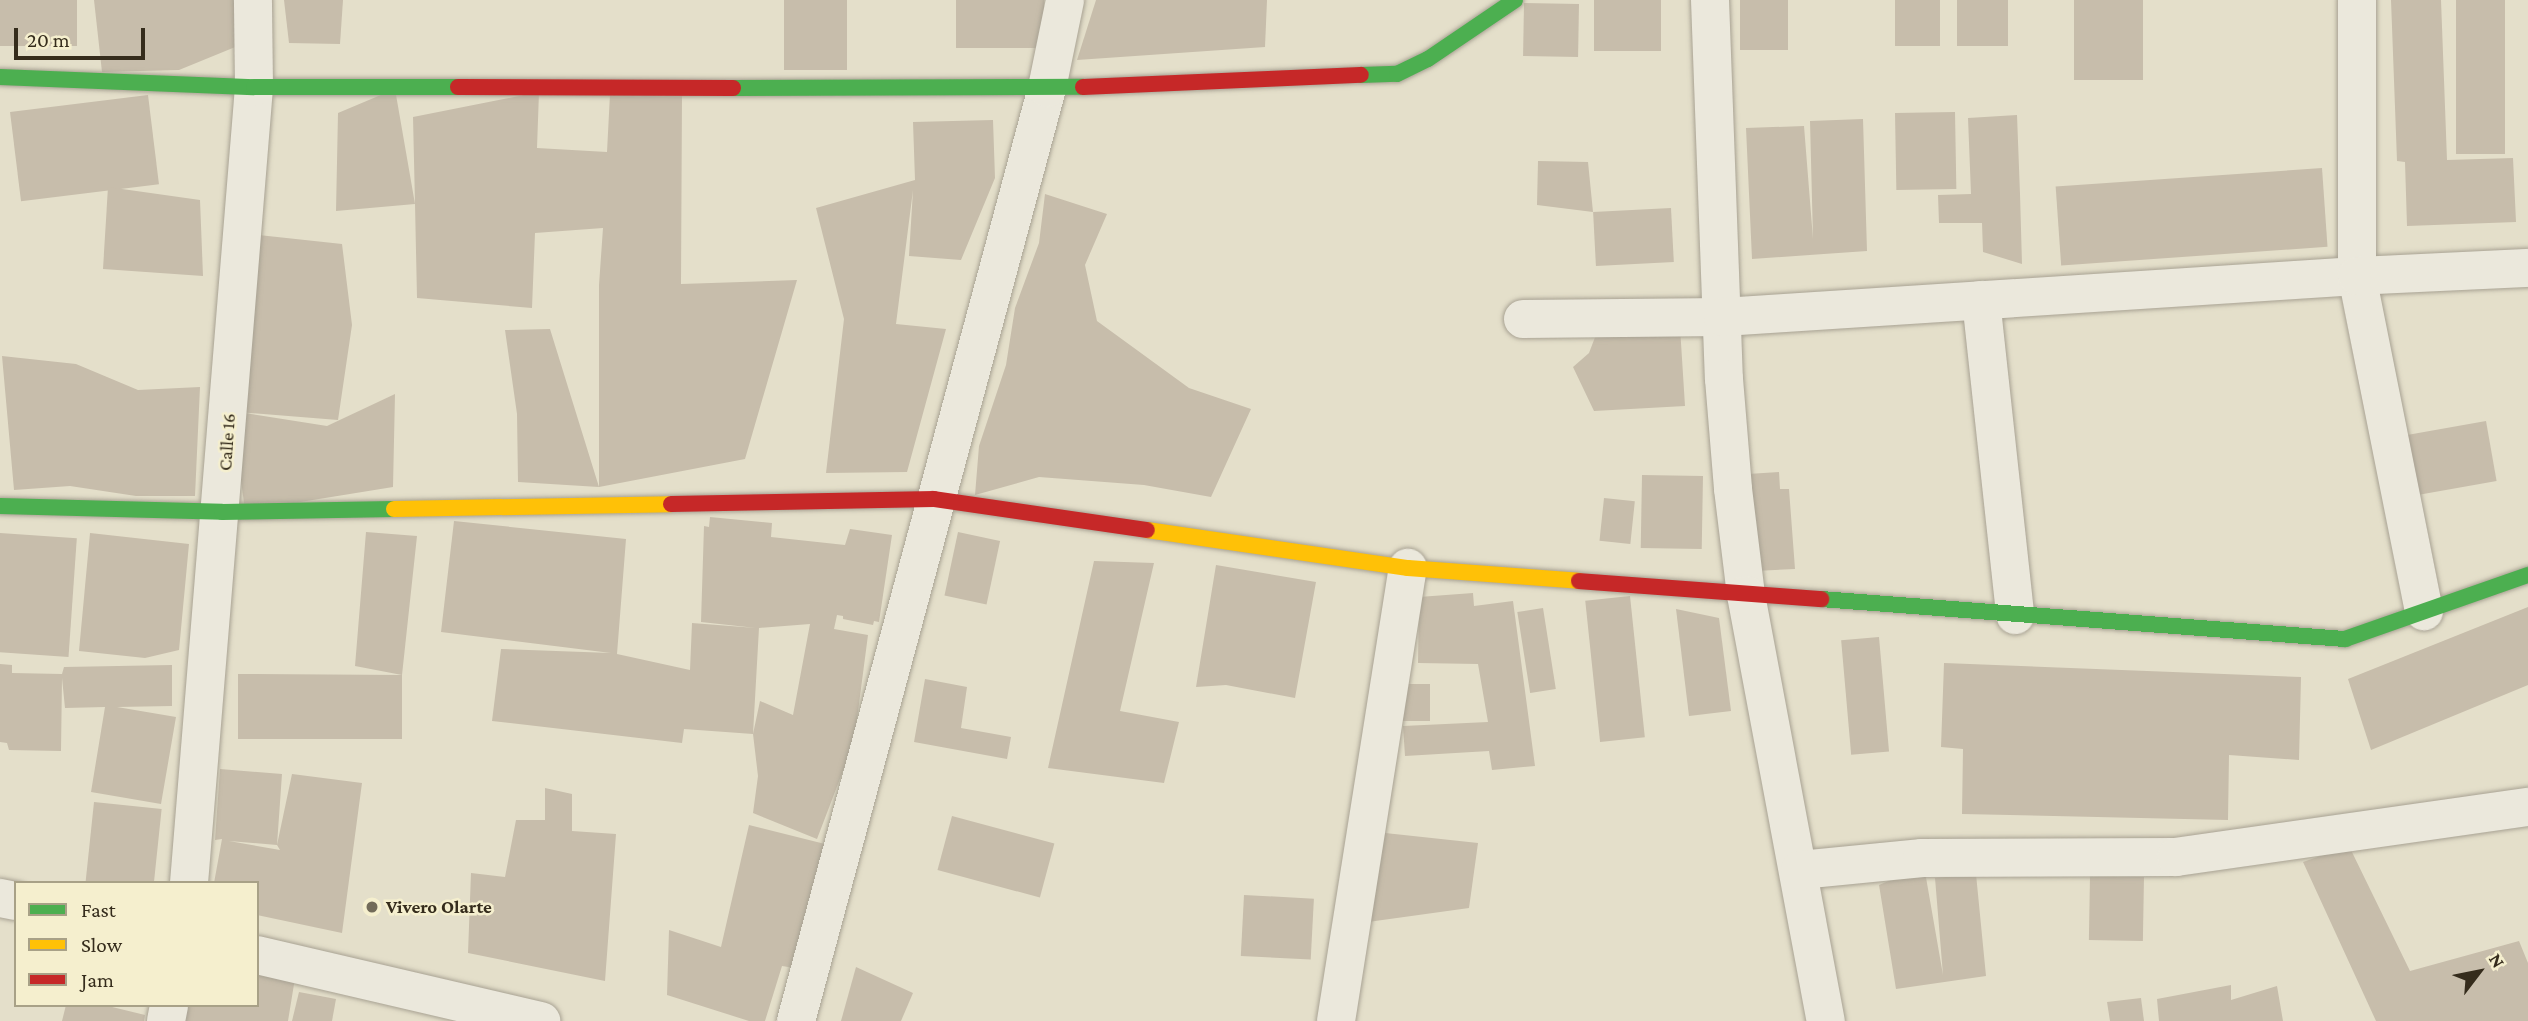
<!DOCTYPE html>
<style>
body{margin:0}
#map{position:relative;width:2528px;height:1021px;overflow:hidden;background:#e4dfca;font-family:"Crimson Pro",serif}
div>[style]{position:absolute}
.building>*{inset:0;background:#c7bdab;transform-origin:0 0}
.roads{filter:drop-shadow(0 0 2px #a8a293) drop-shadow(0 0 2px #a8a293)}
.street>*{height:38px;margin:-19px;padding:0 19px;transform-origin:19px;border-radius:19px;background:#ebe8dc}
.fast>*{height:16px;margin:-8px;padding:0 8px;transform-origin:8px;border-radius:8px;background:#4caf50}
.slow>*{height:16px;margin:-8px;padding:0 8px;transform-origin:8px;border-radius:8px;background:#ffc107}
.jam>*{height:16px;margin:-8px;padding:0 8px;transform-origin:8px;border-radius:8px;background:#c62828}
.dots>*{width:19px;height:19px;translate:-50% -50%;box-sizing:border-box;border:4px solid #f5efce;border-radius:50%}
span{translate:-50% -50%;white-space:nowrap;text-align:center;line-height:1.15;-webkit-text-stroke:5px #f5efce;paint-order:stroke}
.street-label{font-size:19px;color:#352c1c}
.poi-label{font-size:19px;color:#352c1c;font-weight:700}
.left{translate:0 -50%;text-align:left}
.legend{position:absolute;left:14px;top:881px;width:245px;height:126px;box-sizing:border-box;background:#f5efce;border:2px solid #a8a187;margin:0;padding:9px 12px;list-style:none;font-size:21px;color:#352c1c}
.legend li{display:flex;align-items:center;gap:14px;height:35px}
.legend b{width:35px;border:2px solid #a8a187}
.north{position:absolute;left:2444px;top:937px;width:70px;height:70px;-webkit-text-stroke:5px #f5efce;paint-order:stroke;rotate:58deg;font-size:19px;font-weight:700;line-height:28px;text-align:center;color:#352c1c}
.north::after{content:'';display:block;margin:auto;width:24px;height:32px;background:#352c1c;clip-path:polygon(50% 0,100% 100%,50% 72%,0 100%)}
.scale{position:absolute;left:14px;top:28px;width:131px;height:32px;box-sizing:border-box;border:4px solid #352c1c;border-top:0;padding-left:9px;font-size:21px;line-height:24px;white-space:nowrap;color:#352c1c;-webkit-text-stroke:5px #f5efce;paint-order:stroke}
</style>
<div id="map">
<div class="building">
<i style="left:0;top:0;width:77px;height:46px"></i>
<i style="clip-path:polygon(94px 0,240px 0,245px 43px,179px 70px,102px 72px)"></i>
<i style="clip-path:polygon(284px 0,343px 0,340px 44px,289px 43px)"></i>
<i style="left:784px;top:0;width:63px;height:70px"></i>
<i style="left:956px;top:0;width:88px;height:48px"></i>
<i style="clip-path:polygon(1096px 0,1267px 0,1265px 47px,1077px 60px)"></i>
<i style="left:1594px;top:0;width:67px;height:51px"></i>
<i style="left:1740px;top:0;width:48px;height:50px"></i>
<i style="left:1895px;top:0;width:45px;height:46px"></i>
<i style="left:1957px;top:0;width:51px;height:46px"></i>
<i style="left:2074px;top:0;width:69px;height:80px"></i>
<i style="clip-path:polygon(2391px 0,2441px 0,2447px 160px,2513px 158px,2516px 222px,2407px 226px,2405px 162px,2397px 161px)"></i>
<i style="left:2456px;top:0;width:49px;height:154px"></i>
<i style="left:1524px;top:3px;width:55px;height:53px;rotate:1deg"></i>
<i style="clip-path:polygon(395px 89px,415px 204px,413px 117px,539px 92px,537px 148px,607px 152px,610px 94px,682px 96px,681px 284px,797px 280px,745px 459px,599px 487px,518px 482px,517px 414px,505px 330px,550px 329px,599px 487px,599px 285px,603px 228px,535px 233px,532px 308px,417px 298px,415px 204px,336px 211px,338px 113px)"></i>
<i style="left:148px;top:95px;width:90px;height:139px;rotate:83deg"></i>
<i style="left:1955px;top:112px;width:77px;height:60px;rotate:89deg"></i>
<i style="clip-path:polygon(2017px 115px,2020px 194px,2022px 264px,1983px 252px,1982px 223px,1939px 223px,1938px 195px,1971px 194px,1968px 118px)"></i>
<i style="clip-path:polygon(1863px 119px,1867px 251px,1752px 259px,1746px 128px,1804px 126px,1813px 239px,1810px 121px)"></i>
<i style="clip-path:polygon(993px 120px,995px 178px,961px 260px,909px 256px,913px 190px,896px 324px,946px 329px,907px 472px,826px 473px,844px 319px,816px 208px,915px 180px,913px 122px)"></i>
<i style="clip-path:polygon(1538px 161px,1588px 162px,1593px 212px,1537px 205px)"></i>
<i style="left:2322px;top:168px;width:79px;height:267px;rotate:86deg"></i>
<i style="clip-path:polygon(108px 187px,200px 200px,203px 276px,103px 269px)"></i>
<i style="clip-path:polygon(1045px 194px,1107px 214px,1085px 265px,1097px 321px,1189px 388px,1251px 409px,1211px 497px,1144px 485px,1039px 477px,975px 495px,979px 446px,1006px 365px,1015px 308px,1039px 243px)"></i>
<i style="left:1671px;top:208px;width:54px;height:78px;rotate:87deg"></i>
<i style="clip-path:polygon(250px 234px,342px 244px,352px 325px,338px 420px,238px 412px,327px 426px,395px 394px,393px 487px,245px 511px,232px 410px)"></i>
<i style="clip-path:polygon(1680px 327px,1685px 406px,1594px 411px,1573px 367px,1589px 353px,1597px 332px)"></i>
<i style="clip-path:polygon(2px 356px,76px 364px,138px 390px,200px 387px,195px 496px,136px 496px,70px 486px,14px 490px)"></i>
<i style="left:2486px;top:421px;width:61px;height:83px;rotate:80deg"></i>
<i style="clip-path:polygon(1779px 472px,1780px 489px,1789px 489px,1795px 569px,1755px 571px,1748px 474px)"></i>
<i style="left:1642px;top:475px;width:61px;height:73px;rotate:1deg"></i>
<i style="left:1604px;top:498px;width:31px;height:43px;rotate:6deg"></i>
<i style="clip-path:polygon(evenodd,710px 517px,772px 523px,771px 537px,845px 545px,850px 529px,892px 535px,879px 622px,874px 621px,873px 625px,843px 619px,843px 616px,837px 615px,834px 629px,868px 635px,854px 742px,817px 839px,753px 813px,758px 776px,753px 734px,684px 729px,682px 743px,492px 721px,501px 649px,611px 653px,441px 632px,454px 521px,626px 539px,617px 654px,690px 670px,692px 623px,756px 628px,701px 622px,704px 526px,709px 527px,710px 517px,810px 624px,793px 715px,760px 701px,753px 734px,759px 628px,810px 624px)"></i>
<i style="clip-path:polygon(366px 532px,417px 536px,402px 675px,402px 739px,238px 739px,238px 674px,402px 675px,355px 666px)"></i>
<i style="left:958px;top:532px;width:43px;height:65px;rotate:12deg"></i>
<i style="left:0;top:533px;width:77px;height:119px;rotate:4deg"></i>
<i style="clip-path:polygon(90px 533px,189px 544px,179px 650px,145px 658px,79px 651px)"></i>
<i style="clip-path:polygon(1094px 561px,1154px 563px,1120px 711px,1179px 722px,1164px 783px,1048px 768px)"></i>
<i style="clip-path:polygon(1216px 565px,1316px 582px,1295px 698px,1226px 685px,1196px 687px)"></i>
<i style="clip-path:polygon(1473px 593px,1474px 606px,1513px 601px,1535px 766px,1492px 770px,1489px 751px,1405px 756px,1403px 726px,1488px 722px,1478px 664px,1418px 663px,1419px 597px)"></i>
<i style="left:1630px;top:596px;width:142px;height:45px;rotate:84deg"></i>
<i style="clip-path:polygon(2528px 607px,2528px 685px,2371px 750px,2348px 679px)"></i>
<i style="left:1543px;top:608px;width:82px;height:26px;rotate:81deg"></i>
<i style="clip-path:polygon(1676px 609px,1719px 618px,1731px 711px,1689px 716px)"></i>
<i style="left:1879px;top:637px;width:115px;height:38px;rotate:85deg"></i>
<i style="clip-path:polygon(1944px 663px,2301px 677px,2299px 760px,2229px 755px,2228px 820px,1962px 814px,1963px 749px,1941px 747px)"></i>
<i style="clip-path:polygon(0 664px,12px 665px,12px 673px,62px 674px,64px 667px,172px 665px,172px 706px,117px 707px,176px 717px,161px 804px,91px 792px,105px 707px,65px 708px,62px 678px,61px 751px,9px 750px,7px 743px,0 742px)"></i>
<i style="clip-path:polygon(925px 679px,967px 687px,961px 728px,1011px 737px,1007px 759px,914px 742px)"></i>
<i style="left:1399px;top:684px;width:31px;height:37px"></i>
<i style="clip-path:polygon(220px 769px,282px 774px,277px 845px,229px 841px,280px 850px,277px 845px,292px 774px,362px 783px,342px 933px,257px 915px,257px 883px,214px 883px,222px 839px,215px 840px)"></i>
<i style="clip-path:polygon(545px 788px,572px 794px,572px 831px,616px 834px,605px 981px,468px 953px,471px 873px,505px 877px,516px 820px,545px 820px)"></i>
<i style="left:94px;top:802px;width:68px;height:81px;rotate:6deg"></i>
<i style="left:952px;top:816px;width:106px;height:56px;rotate:15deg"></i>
<i style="clip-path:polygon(749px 825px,829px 845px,801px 969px,782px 966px,765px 1021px,749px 1021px,667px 995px,669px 930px,721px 947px)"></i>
<i style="clip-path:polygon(1376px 832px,1478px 843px,1469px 908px,1368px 922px)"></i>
<i style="clip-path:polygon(2349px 846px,2410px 971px,2519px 941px,2528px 963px,2528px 1021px,2376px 1021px,2303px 862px)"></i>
<i style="clip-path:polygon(1924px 866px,1943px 975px,1935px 878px,1976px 874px,1986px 976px,1896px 989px,1879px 885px)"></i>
<i style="left:2090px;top:876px;width:54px;height:64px;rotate:1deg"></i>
<i style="left:1244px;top:895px;width:70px;height:61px;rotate:3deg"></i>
<i style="clip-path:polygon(257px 966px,296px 972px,288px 1021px,184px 1021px,187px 1005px,257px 1005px)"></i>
<i style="clip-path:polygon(856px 967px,913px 993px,901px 1021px,841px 1021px)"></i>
<i style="clip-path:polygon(2231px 985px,2231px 1000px,2277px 986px,2283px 1021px,2159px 1021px,2157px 999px)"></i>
<i style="clip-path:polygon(299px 992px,336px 999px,332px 1021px,292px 1021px)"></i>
<i style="clip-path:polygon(2141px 998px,2144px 1021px,2110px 1021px,2107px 1002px)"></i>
<i style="clip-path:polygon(66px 1005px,104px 1005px,145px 1015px,144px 1021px,62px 1021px)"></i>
</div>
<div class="roads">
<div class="street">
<i style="left:1710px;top:0;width:379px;rotate:87.9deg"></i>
<i style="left:1724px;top:379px;width:110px;rotate:85.3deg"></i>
<i style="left:1733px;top:489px;width:107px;rotate:83deg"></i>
<i style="left:1746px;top:595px;width:433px;rotate:79.4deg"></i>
<i style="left:2357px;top:0;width:276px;rotate:90deg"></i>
<i style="left:2357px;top:276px;width:342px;rotate:78.7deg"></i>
<i style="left:1981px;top:300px;width:317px;rotate:83.8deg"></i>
<i style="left:1523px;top:319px;width:200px;rotate:-0.6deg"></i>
<i style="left:1723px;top:317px;width:635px;rotate:-3.7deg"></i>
<i style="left:2357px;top:276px;width:171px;rotate:-2.7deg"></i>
<i style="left:1800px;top:870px;width:123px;rotate:-5.6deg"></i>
<i style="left:1922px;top:858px;width:254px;rotate:-0.2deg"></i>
<i style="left:2176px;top:857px;width:356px;rotate:-8.1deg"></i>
<i style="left:189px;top:883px;width:799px;rotate:-85.33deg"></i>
<i style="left:254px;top:87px;width:87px;rotate:-90.7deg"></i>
<i style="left:0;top:898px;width:16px;rotate:11deg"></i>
<i style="left:257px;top:955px;width:292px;rotate:13.1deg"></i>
<i style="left:166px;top:1021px;width:16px;rotate:-79deg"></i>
<i style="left:796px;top:1021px;width:966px;rotate:-74.94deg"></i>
<i style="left:1047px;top:88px;width:90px;rotate:-78.4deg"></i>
<i style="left:1336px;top:1021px;width:459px;rotate:-81deg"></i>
</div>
<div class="fast">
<i style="left:1361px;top:75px;width:36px;rotate:-2deg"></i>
<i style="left:1397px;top:74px;width:34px;rotate:-26deg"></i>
<i style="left:1428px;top:59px;width:105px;rotate:-34.1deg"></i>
<i style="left:0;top:77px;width:254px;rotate:2.3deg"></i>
<i style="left:254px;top:87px;width:204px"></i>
<i style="left:733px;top:88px;width:350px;rotate:-0.2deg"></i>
<i style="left:0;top:506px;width:222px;rotate:1.5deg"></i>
<i style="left:222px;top:512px;width:172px;rotate:-1deg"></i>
<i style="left:1821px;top:599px;width:526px;rotate:4.37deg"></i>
<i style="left:2345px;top:639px;width:194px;rotate:-19.3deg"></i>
</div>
<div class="slow">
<i style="left:394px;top:509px;width:277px;rotate:-1deg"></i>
<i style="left:1147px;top:530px;width:264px;rotate:8.3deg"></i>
<i style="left:1408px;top:568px;width:171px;rotate:4.3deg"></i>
</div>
<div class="jam">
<i style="left:458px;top:87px;width:275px;rotate:0.2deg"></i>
<i style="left:1083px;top:87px;width:278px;rotate:-2.5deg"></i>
<i style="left:671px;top:504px;width:263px;rotate:-1.1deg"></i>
<i style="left:934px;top:499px;width:215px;rotate:8.3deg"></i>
<i style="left:1579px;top:581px;width:243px;rotate:4.3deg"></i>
</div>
</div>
<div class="dots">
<i style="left:372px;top:907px;background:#726b59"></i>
</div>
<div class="street-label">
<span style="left:227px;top:442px;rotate:-86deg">Calle 16</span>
</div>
<div class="poi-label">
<span class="left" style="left:386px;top:907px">Vivero Olarte</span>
</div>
<ul class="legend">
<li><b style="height:9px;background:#4caf50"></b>Fast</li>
<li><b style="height:9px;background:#ffc107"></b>Slow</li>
<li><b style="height:9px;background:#c62828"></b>Jam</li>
</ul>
<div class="north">N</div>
<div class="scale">20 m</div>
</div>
